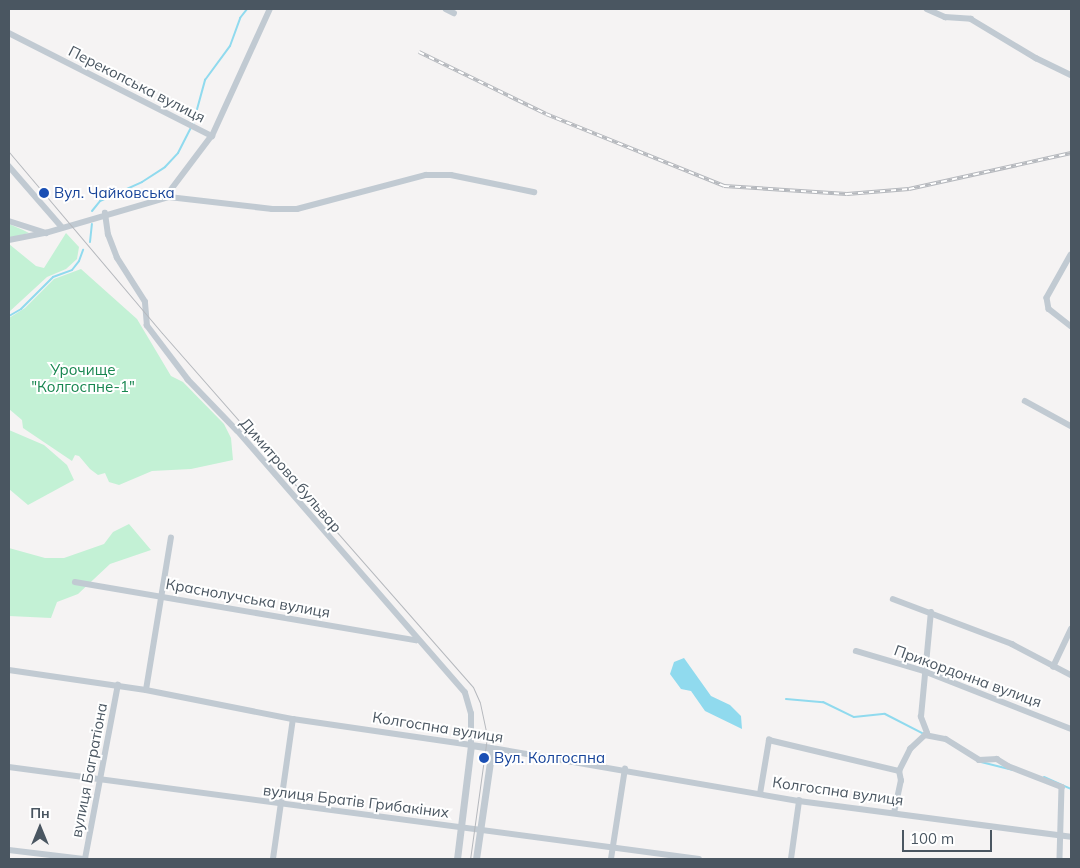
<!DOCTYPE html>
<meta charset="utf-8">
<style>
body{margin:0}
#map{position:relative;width:1080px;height:868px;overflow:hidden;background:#f5f3f3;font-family:Mulish,sans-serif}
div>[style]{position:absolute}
.green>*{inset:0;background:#c3f1d5}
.water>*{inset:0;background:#90daee}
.stream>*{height:2px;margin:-1px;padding:0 1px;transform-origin:1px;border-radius:1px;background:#90daee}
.minor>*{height:5.5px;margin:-2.75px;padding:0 2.75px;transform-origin:2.75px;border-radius:2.75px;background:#c1cad2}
.tertiary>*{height:7px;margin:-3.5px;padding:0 3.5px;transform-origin:3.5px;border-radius:3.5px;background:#c1cad2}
.tram>*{height:1px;margin:-0.5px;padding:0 0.5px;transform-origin:0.5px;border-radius:0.5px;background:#b5b8bd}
.rail>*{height:4px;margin-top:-2px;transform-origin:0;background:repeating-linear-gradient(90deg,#fff 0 5.5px,#b5b8bd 0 11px);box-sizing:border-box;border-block:1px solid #b5b8bd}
.dots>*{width:14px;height:14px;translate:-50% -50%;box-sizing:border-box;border:2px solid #fff;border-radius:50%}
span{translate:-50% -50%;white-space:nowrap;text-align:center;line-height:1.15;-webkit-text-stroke:4px #fff;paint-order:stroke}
.street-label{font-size:15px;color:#4a5661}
.transit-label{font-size:15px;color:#164399}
.left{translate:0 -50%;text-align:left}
.park-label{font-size:15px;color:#17864f}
.frame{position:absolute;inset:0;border:10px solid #4a5661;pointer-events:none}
.north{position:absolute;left:15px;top:803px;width:50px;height:50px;-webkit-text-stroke:4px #fff;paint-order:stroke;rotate:0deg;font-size:14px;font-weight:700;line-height:20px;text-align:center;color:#4a5661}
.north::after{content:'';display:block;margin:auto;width:18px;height:22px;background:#4a5661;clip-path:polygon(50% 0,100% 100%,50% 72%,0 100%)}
.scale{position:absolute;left:902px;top:830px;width:90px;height:22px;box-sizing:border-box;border:2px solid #4a5661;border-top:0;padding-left:6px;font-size:15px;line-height:18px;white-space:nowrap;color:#4a5661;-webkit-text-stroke:4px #fff;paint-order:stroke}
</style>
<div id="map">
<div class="green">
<i style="clip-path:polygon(9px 224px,23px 230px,29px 233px,9px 238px)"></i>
<i style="clip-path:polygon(66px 233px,79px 247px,77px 259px,66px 269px,47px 277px,9px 312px,9px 244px,36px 266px,44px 268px)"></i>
<i style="clip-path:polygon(81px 269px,137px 319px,171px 376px,183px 382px,224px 424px,231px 438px,233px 460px,191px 469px,152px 471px,119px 485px,109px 482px,105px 473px,98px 475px,90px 469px,79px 456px,75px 455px,72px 461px,23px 428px,22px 420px,9px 409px,9px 318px,25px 308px,54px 279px)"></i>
<i style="clip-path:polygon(9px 430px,44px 445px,67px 465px,74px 480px,28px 505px,9px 489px)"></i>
<i style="clip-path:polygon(129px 524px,151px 550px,110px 564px,78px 594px,57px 602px,51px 618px,9px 616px,9px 548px,45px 558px,64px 558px,104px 544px,113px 532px)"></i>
</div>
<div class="water">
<i style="clip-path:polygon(684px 658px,711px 696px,730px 705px,741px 716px,742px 729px,705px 711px,691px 691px,681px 689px,670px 674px,674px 662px)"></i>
</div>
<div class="stream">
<i style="left:193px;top:124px;width:46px;rotate:-74.7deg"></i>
<i style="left:205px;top:80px;width:42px;rotate:-53.7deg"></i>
<i style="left:230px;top:46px;width:30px;rotate:-70deg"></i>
<i style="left:240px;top:18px;width:11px;rotate:-52deg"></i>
<i style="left:92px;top:211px;width:13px;rotate:-51deg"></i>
<i style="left:100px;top:201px;width:46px;rotate:-24.3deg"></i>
<i style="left:142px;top:182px;width:27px;rotate:-33deg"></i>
<i style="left:165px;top:167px;width:19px;rotate:-47deg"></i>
<i style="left:178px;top:153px;width:28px;rotate:-63deg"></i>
<i style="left:90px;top:242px;width:18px;rotate:-84deg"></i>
<i style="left:9px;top:316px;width:14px;rotate:-30deg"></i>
<i style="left:21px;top:309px;width:45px;rotate:-45deg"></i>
<i style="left:53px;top:277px;width:20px;rotate:-20deg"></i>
<i style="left:72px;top:270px;width:11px;rotate:-52deg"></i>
<i style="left:79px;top:261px;width:12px;rotate:-70deg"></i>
<i style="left:786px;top:699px;width:37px;rotate:5deg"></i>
<i style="left:823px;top:702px;width:34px;rotate:26deg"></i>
<i style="left:854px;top:717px;width:31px;rotate:-6deg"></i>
<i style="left:885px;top:714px;width:44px;rotate:27.1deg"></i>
<i style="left:981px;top:762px;width:32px;rotate:14deg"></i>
<i style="left:1044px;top:777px;width:30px;rotate:24deg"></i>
</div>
<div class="minor">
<i style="left:446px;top:9px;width:9px;rotate:27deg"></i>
<i style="left:927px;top:9px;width:20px;rotate:24deg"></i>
<i style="left:945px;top:17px;width:26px;rotate:4deg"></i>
<i style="left:971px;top:19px;width:76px;rotate:31deg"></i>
<i style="left:1036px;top:58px;width:39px;rotate:26deg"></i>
<i style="left:9px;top:33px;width:228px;rotate:26.9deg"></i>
<i style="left:212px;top:136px;width:76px;rotate:127deg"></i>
<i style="left:212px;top:136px;width:140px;rotate:-65.5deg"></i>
<i style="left:9px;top:166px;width:81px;rotate:49deg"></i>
<i style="left:9px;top:221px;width:39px;rotate:18deg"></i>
<i style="left:9px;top:240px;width:38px;rotate:-11deg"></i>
<i style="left:46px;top:233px;width:128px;rotate:-16.3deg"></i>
<i style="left:169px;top:197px;width:104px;rotate:6.6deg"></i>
<i style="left:272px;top:209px;width:25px"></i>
<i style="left:297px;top:209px;width:133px;rotate:-14.8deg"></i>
<i style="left:426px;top:175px;width:25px"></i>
<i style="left:451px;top:175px;width:85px;rotate:11.6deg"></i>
<i style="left:1071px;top:255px;width:49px;rotate:119.2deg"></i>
<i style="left:1047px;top:298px;width:11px;rotate:80deg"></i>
<i style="left:1049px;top:309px;width:28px;rotate:38deg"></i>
<i style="left:1025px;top:401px;width:52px;rotate:28.5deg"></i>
<i style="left:75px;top:582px;width:346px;rotate:9.7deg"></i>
<i style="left:893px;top:599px;width:127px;rotate:20.7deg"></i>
<i style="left:1012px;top:644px;width:67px;rotate:27.7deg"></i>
<i style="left:856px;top:651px;width:71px;rotate:16.4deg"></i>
<i style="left:924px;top:671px;width:158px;rotate:21.5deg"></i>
<i style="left:1053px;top:667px;width:42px;rotate:-64.7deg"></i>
<i style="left:9px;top:670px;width:138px;rotate:8.3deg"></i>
<i style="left:146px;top:690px;width:150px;rotate:11.2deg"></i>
<i style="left:293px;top:719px;width:180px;rotate:8.3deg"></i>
<i style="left:471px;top:745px;width:31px;rotate:-90deg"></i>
<i style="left:471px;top:714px;width:22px;rotate:-106deg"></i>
<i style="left:465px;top:693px;width:347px;rotate:-131deg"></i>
<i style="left:237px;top:431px;width:71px;rotate:-133.9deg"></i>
<i style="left:188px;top:380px;width:68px;rotate:-127.2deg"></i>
<i style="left:147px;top:326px;width:24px;rotate:-95deg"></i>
<i style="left:145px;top:302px;width:52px;rotate:-122.5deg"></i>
<i style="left:117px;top:258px;width:25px;rotate:-111deg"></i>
<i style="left:108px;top:235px;width:22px;rotate:-98deg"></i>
<i style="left:146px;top:690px;width:154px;rotate:-80.7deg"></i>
<i style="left:925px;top:735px;width:21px;rotate:11deg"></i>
<i style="left:946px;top:739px;width:39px;rotate:32deg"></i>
<i style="left:979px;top:760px;width:18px;rotate:-3deg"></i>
<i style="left:997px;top:759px;width:13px;rotate:32deg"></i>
<i style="left:1008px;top:766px;width:58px;rotate:21.3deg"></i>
<i style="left:1062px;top:787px;width:72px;rotate:91.6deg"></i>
<i style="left:492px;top:748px;width:312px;rotate:9.8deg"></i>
<i style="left:799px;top:801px;width:274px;rotate:7.5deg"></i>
<i style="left:9px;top:767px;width:696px;rotate:7.59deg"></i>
<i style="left:899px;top:771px;width:25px;rotate:-63deg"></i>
<i style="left:910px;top:749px;width:23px;rotate:-43deg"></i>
<i style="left:927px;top:733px;width:17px;rotate:-111deg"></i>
<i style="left:921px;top:717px;width:105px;rotate:-84.6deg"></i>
<i style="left:760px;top:794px;width:55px;rotate:-80.5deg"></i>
<i style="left:769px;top:740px;width:134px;rotate:13.4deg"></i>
<i style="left:894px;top:813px;width:33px;rotate:-78deg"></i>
<i style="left:901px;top:781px;width:10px;rotate:-101deg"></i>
<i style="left:9px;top:850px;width:77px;rotate:6.8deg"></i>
<i style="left:85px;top:859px;width:177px;rotate:-79.3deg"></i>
<i style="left:273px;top:859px;width:141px;rotate:-81.9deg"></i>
<i style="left:611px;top:859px;width:91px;rotate:-81.2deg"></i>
<i style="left:791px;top:859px;width:59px;rotate:-82.1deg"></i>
</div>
<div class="tertiary">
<i style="left:457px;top:859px;width:115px;rotate:-83deg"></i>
<i style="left:471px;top:745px;width:21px;rotate:8deg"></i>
<i style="left:492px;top:748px;width:112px;rotate:98.2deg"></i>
</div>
<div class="tram">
<i style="left:9px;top:152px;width:237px;rotate:49.8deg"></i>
<i style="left:162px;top:333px;width:471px;rotate:48.7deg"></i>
<i style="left:473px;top:687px;width:17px;rotate:66deg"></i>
<i style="left:480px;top:703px;width:35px;rotate:78deg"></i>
<i style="left:487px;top:737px;width:123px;rotate:97.9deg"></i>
</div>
<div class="rail">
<i style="left:419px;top:52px;width:141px;rotate:26deg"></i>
<i style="left:546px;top:114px;width:192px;rotate:22deg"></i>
<i style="left:724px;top:186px;width:123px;rotate:3.7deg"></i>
<i style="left:847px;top:194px;width:62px;rotate:-4.6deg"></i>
<i style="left:909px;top:189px;width:166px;rotate:-12.5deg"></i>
</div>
<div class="dots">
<i style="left:44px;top:193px;background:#1a4fb4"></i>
<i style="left:484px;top:758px;background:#1a4fb4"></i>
</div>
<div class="street-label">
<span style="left:137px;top:84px;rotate:27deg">Перекопська вулиця</span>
<span style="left:291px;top:475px;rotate:49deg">Димитрова бульвар</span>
<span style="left:248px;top:598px;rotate:10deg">Краснолучська вулиця</span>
<span style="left:968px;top:676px;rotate:20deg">Прикордонна вулиця</span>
<span style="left:438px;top:727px;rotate:9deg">Колгоспна вулиця</span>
<span style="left:89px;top:770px;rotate:-79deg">вулиця Багратіона</span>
<span style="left:838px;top:791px;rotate:8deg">Колгоспна вулиця</span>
<span style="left:356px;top:801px;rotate:7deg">вулиця Братів Грибакіних</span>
</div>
<div class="transit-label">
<span class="left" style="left:54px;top:193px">Вул. Чайковська</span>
<span class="left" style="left:494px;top:758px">Вул. Колгоспна</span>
</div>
<div class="park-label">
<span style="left:83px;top:378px">Урочище<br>"Колгоспне-1"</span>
</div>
<div class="frame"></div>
<div class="north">Пн</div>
<div class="scale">100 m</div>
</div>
